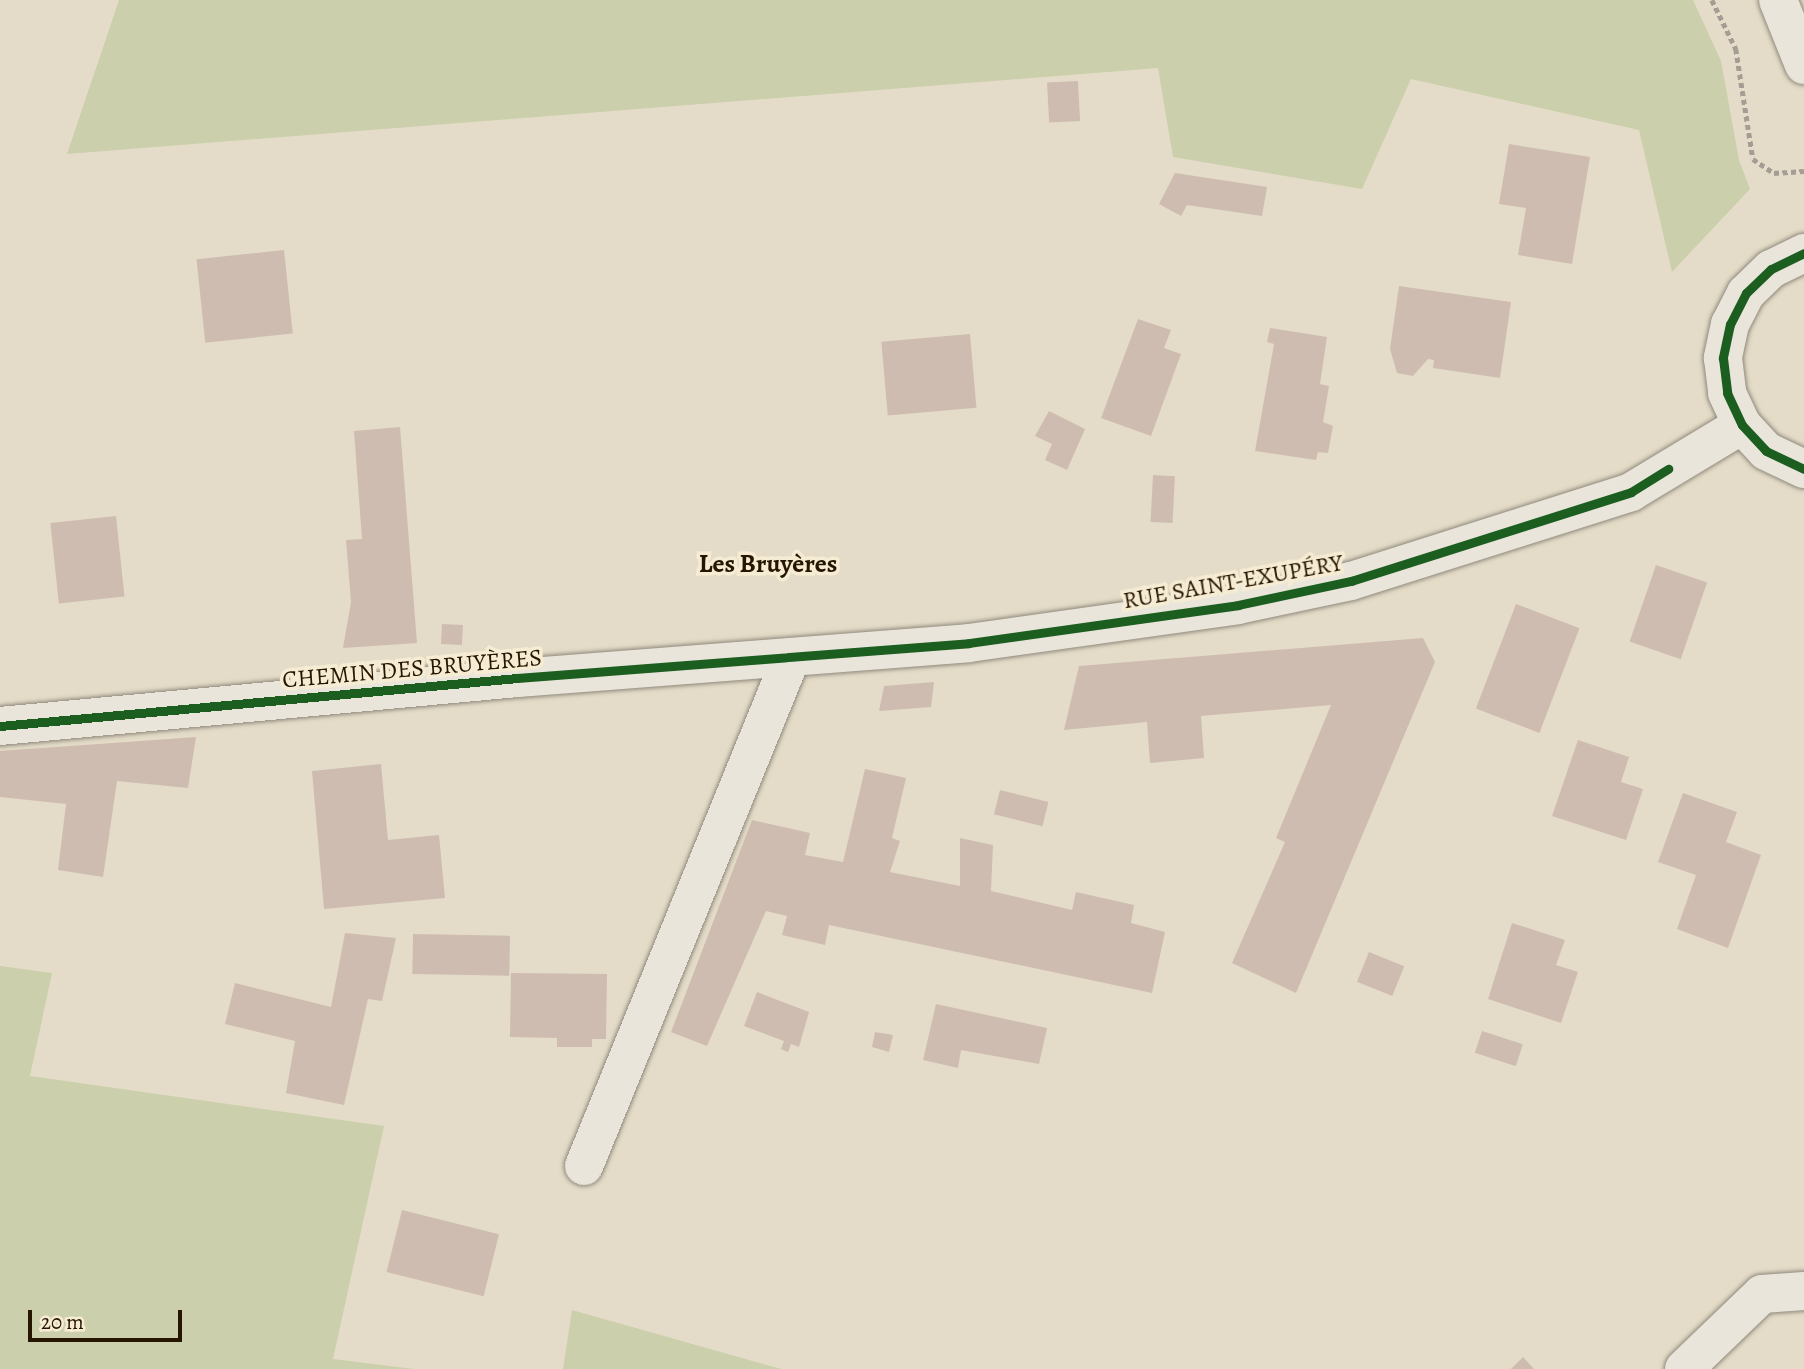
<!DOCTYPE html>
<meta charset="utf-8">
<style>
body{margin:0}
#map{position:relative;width:1804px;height:1369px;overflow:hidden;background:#e4dcc8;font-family:Alegreya,serif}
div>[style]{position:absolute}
.green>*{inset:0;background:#cbcfab}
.building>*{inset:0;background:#cfbcb1;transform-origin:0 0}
.path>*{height:4.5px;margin-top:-2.25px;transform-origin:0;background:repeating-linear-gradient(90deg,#a39d93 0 5px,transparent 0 8.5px)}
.roads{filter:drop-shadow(0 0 2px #90897c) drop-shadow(0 0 2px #90897c)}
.minor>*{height:38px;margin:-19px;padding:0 19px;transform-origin:19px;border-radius:19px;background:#eae5db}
.cycleway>*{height:9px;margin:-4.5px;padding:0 4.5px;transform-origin:4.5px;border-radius:4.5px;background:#1b5e20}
span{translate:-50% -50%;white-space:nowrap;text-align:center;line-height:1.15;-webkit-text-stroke:7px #f6ecd3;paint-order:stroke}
.street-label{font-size:24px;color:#251501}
.neighbourhood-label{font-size:26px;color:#251501;font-weight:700}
.scale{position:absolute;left:28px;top:1310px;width:154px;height:32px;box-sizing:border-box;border:4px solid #251501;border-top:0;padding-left:9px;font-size:21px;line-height:24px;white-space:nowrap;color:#251501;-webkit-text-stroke:5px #f6ecd3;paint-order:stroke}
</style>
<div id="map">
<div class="green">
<i style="clip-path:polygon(119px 0,1693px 0,1721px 61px,1739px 160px,1750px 189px,1672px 272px,1639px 130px,1411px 79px,1362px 189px,1173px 157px,1158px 68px,67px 154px)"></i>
<i style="clip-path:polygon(0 966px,52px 973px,30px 1076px,384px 1126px,333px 1359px,414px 1369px,0 1369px)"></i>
<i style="clip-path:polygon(572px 1310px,781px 1369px,563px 1369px)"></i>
</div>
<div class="building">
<i style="left:1078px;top:81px;width:40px;height:31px;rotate:87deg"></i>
<i style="clip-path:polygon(1509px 144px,1590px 157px,1572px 264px,1518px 255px,1526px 208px,1499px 204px)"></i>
<i style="clip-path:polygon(1175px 173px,1267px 187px,1262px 216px,1187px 205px,1181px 216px,1159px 204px)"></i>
<i style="left:284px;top:250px;width:84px;height:88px;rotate:84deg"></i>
<i style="clip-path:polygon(1399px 286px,1511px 302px,1500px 378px,1433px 368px,1434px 360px,1428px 359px,1413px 376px,1397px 373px,1390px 349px)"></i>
<i style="clip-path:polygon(1138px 319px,1171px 330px,1164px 348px,1181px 354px,1151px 436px,1101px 418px)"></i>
<i style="clip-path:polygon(1270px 328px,1327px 337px,1320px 384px,1329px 386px,1323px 422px,1333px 426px,1328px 453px,1318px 452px,1316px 460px,1255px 451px,1274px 344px,1267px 342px)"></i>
<i style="left:970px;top:334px;width:74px;height:89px;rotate:85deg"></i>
<i style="clip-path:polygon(1049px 411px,1085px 429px,1067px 470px,1045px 460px,1052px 444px,1035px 436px)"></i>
<i style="clip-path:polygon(400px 427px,417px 643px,343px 648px,351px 602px,346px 540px,362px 539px,354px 431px)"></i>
<i style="left:1153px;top:475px;width:22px;height:47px;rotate:3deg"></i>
<i style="left:116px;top:516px;width:81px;height:66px;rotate:84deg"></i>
<i style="left:1656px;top:565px;width:54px;height:81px;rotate:19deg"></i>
<i style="left:1516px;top:604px;width:68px;height:112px;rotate:21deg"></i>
<i style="left:442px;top:624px;width:21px;height:20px;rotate:3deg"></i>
<i style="clip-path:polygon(1423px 638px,1435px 662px,1296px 993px,1232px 963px,1285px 842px,1276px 838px,1331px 705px,1201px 716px,1204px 758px,1150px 763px,1147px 722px,1064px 730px,1079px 666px)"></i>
<i style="clip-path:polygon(934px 682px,931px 707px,879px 711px,884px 686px)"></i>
<i style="clip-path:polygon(196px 737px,188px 788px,117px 781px,103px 877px,58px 870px,66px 804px,0 797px,0 751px)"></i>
<i style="clip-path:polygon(1578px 740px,1629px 757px,1621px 782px,1643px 789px,1626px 840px,1552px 816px)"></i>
<i style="clip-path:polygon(381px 764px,388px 840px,439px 835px,445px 898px,324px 909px,312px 771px)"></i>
<i style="clip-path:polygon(865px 769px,906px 778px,892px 838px,900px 841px,890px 872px,960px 886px,960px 838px,993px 845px,991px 891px,1072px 910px,1076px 892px,1134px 905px,1131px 923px,1165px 932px,1152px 993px,829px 925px,825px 945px,782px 935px,787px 916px,766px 911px,707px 1046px,671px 1032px,752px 820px,810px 833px,805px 855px,843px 862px)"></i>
<i style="left:1000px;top:790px;width:50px;height:25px;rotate:14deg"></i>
<i style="clip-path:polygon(1683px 793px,1737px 812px,1726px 842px,1761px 855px,1728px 948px,1677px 929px,1696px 875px,1658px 862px)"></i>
<i style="clip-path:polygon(1512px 923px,1565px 940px,1556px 965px,1578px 972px,1561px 1023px,1488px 999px)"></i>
<i style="clip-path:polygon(345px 933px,396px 938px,382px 1001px,368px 999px,344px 1105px,286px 1093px,295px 1041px,225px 1024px,235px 983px,331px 1007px)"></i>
<i style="left:413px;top:934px;width:97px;height:40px;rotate:1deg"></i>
<i style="left:1369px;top:952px;width:38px;height:32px;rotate:22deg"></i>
<i style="clip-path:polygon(511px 973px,607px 974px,606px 1039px,592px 1039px,592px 1047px,557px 1047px,557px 1038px,510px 1037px)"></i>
<i style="clip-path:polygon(757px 992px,809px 1012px,799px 1047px,791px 1044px,788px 1052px,781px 1049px,784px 1041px,744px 1026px)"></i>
<i style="clip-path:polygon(936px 1004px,1047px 1028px,1039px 1064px,961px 1050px,958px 1068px,923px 1060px)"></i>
<i style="left:1482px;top:1031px;width:43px;height:23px;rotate:18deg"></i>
<i style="clip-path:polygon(875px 1032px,893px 1035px,889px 1052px,872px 1047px)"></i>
<i style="left:402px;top:1210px;width:100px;height:64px;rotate:14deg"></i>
<i style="clip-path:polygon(1523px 1357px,1534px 1369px,1511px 1369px)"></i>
</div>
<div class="path">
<i style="left:1712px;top:0;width:55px;rotate:63.9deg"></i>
<i style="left:1736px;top:49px;width:111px;rotate:81.2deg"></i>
<i style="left:1753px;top:159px;width:25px;rotate:34deg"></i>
<i style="left:1774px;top:173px;width:30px;rotate:-4deg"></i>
</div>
<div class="roads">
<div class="minor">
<i style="left:1778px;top:0;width:70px;rotate:68.2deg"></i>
<i style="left:1804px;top:253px;width:37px;rotate:154deg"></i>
<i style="left:1771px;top:269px;width:35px;rotate:136deg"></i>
<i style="left:1746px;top:293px;width:35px;rotate:117deg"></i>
<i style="left:1730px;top:324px;width:35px;rotate:102deg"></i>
<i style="left:1723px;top:358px;width:35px;rotate:83deg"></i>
<i style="left:1727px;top:393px;width:35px;rotate:65deg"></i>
<i style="left:1742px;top:425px;width:35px;rotate:47deg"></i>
<i style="left:1766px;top:451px;width:42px;rotate:25.3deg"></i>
<i style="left:0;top:726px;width:519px;rotate:-5.3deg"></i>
<i style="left:517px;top:678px;width:453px;rotate:-4.4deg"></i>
<i style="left:969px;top:643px;width:272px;rotate:-8deg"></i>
<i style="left:1238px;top:605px;width:116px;rotate:-12deg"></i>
<i style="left:1351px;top:581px;width:294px;rotate:-17.6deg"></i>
<i style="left:1631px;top:492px;width:130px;rotate:-31.1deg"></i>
<i style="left:584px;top:1166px;width:549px;rotate:-67.83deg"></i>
<i style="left:1684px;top:1369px;width:108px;rotate:-43.9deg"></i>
<i style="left:1762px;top:1294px;width:42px;rotate:-4.1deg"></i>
</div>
</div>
<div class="cycleway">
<i style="left:1804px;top:253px;width:37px;rotate:154deg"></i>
<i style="left:1771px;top:269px;width:35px;rotate:136deg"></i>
<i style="left:1746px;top:293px;width:35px;rotate:117deg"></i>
<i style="left:1730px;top:324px;width:35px;rotate:102deg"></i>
<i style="left:1723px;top:358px;width:35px;rotate:83deg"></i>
<i style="left:1727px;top:393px;width:35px;rotate:65deg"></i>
<i style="left:1742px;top:425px;width:35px;rotate:47deg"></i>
<i style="left:1766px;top:451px;width:42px;rotate:25.3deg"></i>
<i style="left:0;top:726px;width:519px;rotate:-5.3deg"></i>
<i style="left:517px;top:678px;width:453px;rotate:-4.4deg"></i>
<i style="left:969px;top:643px;width:272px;rotate:-8deg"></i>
<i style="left:1238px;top:605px;width:116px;rotate:-12deg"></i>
<i style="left:1351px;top:581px;width:294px;rotate:-17.6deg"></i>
<i style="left:1631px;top:492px;width:44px;rotate:-31.9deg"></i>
</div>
<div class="street-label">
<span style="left:1233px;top:582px;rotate:-10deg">RUE SAINT-EXUPÉRY</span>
<span style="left:412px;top:669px;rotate:-5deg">CHEMIN DES BRUYÈRES</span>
</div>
<div class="neighbourhood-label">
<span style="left:768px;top:564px">Les Bruyères</span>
</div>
<div class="scale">20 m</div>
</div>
